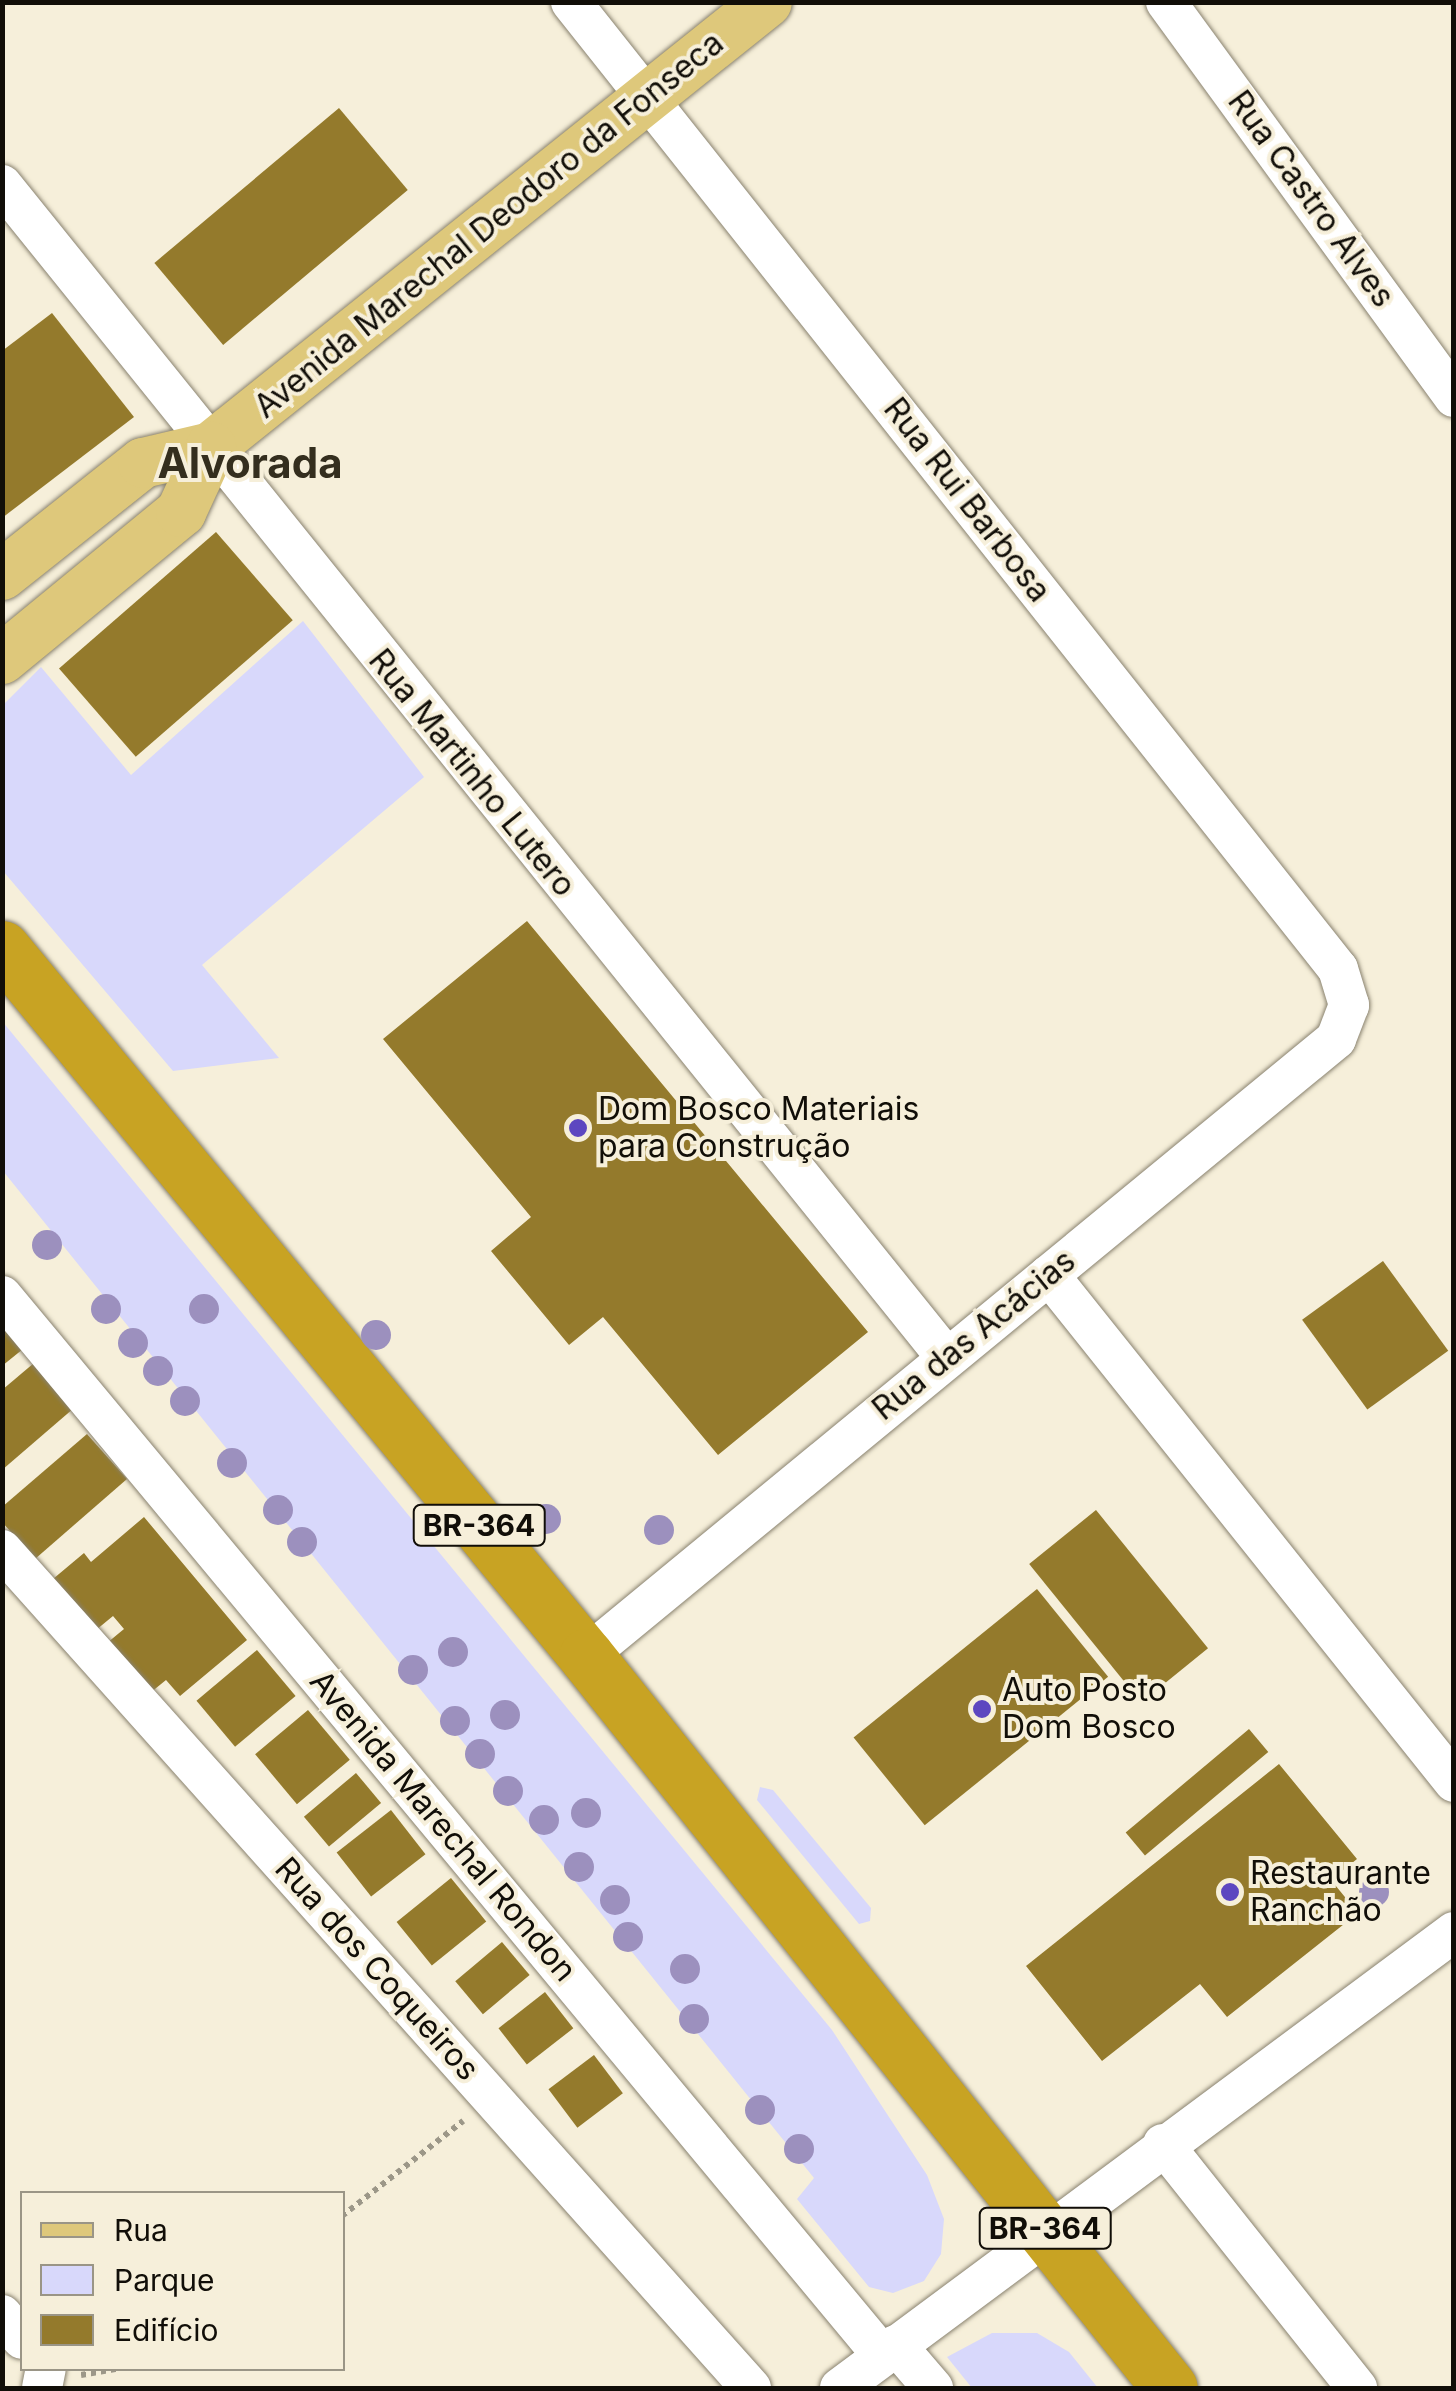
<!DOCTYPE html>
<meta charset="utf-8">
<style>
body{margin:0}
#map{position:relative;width:1456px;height:2391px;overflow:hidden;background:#f6efda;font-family:Inter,sans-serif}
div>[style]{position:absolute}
.green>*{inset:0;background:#d8d8fb}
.building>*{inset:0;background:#947a2c;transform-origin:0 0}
.path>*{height:6px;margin-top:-3px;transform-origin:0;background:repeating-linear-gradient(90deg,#9c9788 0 5px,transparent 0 10px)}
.roads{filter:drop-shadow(0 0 2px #89826f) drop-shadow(0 0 2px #89826f)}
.minor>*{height:40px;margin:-20px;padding:0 20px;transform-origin:20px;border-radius:20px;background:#fff}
.major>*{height:50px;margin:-25px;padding:0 25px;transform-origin:25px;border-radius:25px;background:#dec87b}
.highway>*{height:55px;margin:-27.5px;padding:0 27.5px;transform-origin:27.5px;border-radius:27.5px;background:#c8a323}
.trees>*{width:30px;height:30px;margin:-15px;border-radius:50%;background:#9c90be}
.dots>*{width:28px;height:28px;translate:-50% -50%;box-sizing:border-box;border:5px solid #f6efda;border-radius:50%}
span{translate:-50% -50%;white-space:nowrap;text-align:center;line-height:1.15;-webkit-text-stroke:8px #f6efda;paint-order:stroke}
.shield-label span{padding:2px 8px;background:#f6efda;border:2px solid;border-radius:8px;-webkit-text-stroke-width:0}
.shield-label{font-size:30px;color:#110e08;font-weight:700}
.street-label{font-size:32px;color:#110e08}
.poi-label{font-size:32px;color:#110e08}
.left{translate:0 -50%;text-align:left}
.district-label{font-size:42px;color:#342e1e;font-weight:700}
.frame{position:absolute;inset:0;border:5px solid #110e08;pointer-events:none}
.legend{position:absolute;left:20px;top:2191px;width:325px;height:180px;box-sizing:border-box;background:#f6efda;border:2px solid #9a9586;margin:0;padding:12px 18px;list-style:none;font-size:30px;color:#110e08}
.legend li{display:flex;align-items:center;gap:20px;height:50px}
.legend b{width:50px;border:2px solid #9a9586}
</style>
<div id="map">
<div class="green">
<i style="clip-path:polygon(303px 621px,424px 777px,202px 965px,279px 1058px,173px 1071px,3px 871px,3px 705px,41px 667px,131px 775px)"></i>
<i style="clip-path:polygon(2px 1021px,832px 2030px,927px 2175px,944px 2219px,941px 2254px,924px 2281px,893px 2293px,869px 2287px,797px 2199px,814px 2178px,3px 1171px)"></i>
<i style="clip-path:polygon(760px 1787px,773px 1790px,871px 1908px,870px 1921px,859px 1924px,757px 1800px)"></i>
<i style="clip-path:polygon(992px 2333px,1037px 2333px,1069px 2352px,1098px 2388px,972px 2388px,947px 2357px)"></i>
</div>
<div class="building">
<i style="left:339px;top:108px;width:107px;height:241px;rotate:50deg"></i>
<i style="clip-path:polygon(52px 313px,134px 417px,2px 518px,2px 351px)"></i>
<i style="left:216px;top:532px;width:117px;height:208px;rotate:49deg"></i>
<i style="clip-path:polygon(527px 921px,868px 1332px,718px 1455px,603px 1317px,569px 1345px,491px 1251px,531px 1217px,383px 1039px)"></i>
<i style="left:1383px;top:1261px;width:111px;height:100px;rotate:54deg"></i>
<i style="clip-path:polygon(2px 1326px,23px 1349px,2px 1366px)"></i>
<i style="clip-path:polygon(34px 1363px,74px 1408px,2px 1470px,2px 1390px)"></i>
<i style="clip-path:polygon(87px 1434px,127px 1479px,35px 1559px,2px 1522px,2px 1507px)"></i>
<i style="left:1096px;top:1510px;width:178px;height:86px;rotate:51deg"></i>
<i style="clip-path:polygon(144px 1517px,247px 1640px,180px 1696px,166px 1680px,150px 1693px,107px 1643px,124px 1629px,113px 1616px,96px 1630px,53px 1579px,84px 1553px,91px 1562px)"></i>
<i style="left:1037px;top:1589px;width:113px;height:236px;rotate:51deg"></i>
<i style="left:257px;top:1650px;width:60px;height:79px;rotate:50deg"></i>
<i style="left:308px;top:1710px;width:65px;height:69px;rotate:50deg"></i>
<i style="left:1249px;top:1729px;width:30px;height:161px;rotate:50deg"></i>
<i style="clip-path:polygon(1279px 1764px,1357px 1859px,1331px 1880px,1358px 1913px,1227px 2017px,1200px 1984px,1102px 2061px,1026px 1966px)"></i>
<i style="left:356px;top:1773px;width:39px;height:68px;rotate:50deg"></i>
<i style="left:391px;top:1810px;width:56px;height:69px;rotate:52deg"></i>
<i style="left:451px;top:1878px;width:56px;height:70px;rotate:51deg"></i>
<i style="left:502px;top:1942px;width:43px;height:61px;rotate:50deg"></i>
<i style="left:545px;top:1992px;width:46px;height:59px;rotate:52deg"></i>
<i style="left:594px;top:2055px;width:48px;height:57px;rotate:53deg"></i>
</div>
<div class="path">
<i style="left:342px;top:2216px;width:154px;rotate:-38.1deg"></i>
<i style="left:81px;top:2375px;width:39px;rotate:-10deg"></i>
</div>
<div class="roads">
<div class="minor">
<i style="left:571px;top:2px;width:1234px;rotate:51.58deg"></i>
<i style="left:1338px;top:969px;width:38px;rotate:73deg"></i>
<i style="left:1349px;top:1005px;width:36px;rotate:111deg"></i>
<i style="left:1336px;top:1039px;width:971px;rotate:140.56deg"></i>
<i style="left:1166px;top:2px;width:489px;rotate:53.9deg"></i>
<i style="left:2px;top:185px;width:1505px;rotate:51.15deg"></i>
<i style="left:1049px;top:1275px;width:649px;rotate:51.38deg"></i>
<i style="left:2px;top:1296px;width:1378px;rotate:50.27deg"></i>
<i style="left:2px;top:1550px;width:1124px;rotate:48.21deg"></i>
<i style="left:1163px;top:2144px;width:312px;rotate:51.5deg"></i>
<i style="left:2px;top:2315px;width:31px;rotate:50deg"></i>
<i style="left:896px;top:2345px;width:57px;rotate:49.3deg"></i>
<i style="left:42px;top:2388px;width:20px;rotate:-79deg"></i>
<i style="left:840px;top:2388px;width:765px;rotate:-36.6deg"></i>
</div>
<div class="major">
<i style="left:2px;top:575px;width:180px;rotate:-38.5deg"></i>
<i style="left:143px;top:463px;width:70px;rotate:-13.2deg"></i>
<i style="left:211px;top:447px;width:712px;rotate:-38.67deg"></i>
<i style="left:2px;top:659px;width:232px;rotate:-39.4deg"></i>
<i style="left:181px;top:512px;width:72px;rotate:-65.2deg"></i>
</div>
<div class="highway">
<i style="left:2px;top:948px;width:918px;rotate:50.48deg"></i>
<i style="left:586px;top:1656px;width:936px;rotate:51.42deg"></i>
</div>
</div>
<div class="trees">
<i style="left:47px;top:1245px"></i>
<i style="left:106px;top:1309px"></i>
<i style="left:204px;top:1309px"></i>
<i style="left:376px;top:1335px"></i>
<i style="left:133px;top:1343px"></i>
<i style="left:158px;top:1371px"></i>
<i style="left:185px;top:1401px"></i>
<i style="left:232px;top:1463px"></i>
<i style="left:278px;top:1510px"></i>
<i style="left:546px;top:1519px"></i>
<i style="left:659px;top:1530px"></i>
<i style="left:302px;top:1542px"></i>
<i style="left:453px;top:1652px"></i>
<i style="left:413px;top:1670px"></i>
<i style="left:505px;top:1715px"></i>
<i style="left:455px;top:1721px"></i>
<i style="left:480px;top:1754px"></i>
<i style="left:508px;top:1791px"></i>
<i style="left:586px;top:1813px"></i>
<i style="left:544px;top:1820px"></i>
<i style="left:579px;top:1867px"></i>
<i style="left:1374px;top:1892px"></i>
<i style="left:615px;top:1900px"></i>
<i style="left:628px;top:1937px"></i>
<i style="left:685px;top:1969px"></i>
<i style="left:694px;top:2019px"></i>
<i style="left:760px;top:2110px"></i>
<i style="left:799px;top:2149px"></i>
</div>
<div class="dots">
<i style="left:578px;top:1128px;background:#5d47c0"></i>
<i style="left:982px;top:1709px;background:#5d47c0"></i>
<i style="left:1230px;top:1892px;background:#5d47c0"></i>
</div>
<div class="shield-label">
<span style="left:479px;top:1525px">BR-364</span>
<span style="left:1045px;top:2228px">BR-364</span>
</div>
<div class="street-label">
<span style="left:1311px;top:199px;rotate:54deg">Rua Castro Alves</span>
<span style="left:489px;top:225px;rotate:-39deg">Avenida Marechal Deodoro da Fonseca</span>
<span style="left:967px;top:500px;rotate:52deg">Rua Rui Barbosa</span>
<span style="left:472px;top:773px;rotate:51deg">Rua Martinho Lutero</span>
<span style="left:974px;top:1335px;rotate:-39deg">Rua das Acácias</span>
<span style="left:443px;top:1826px;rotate:50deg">Avenida Marechal Rondon</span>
<span style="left:377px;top:1969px;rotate:48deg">Rua dos Coqueiros</span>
</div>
<div class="poi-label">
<span class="left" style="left:598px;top:1128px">Dom Bosco Materiais<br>para Construção</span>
<span class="left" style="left:1002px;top:1709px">Auto Posto<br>Dom Bosco</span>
<span class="left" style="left:1250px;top:1892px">Restaurante<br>Ranchão</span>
</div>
<div class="district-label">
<span style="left:250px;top:463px">Alvorada</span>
</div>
<div class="frame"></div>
<ul class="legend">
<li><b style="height:12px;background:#dec87b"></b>Rua</li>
<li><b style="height:28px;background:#d8d8fb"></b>Parque</li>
<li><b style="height:28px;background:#947a2c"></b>Edifício</li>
</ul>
</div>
